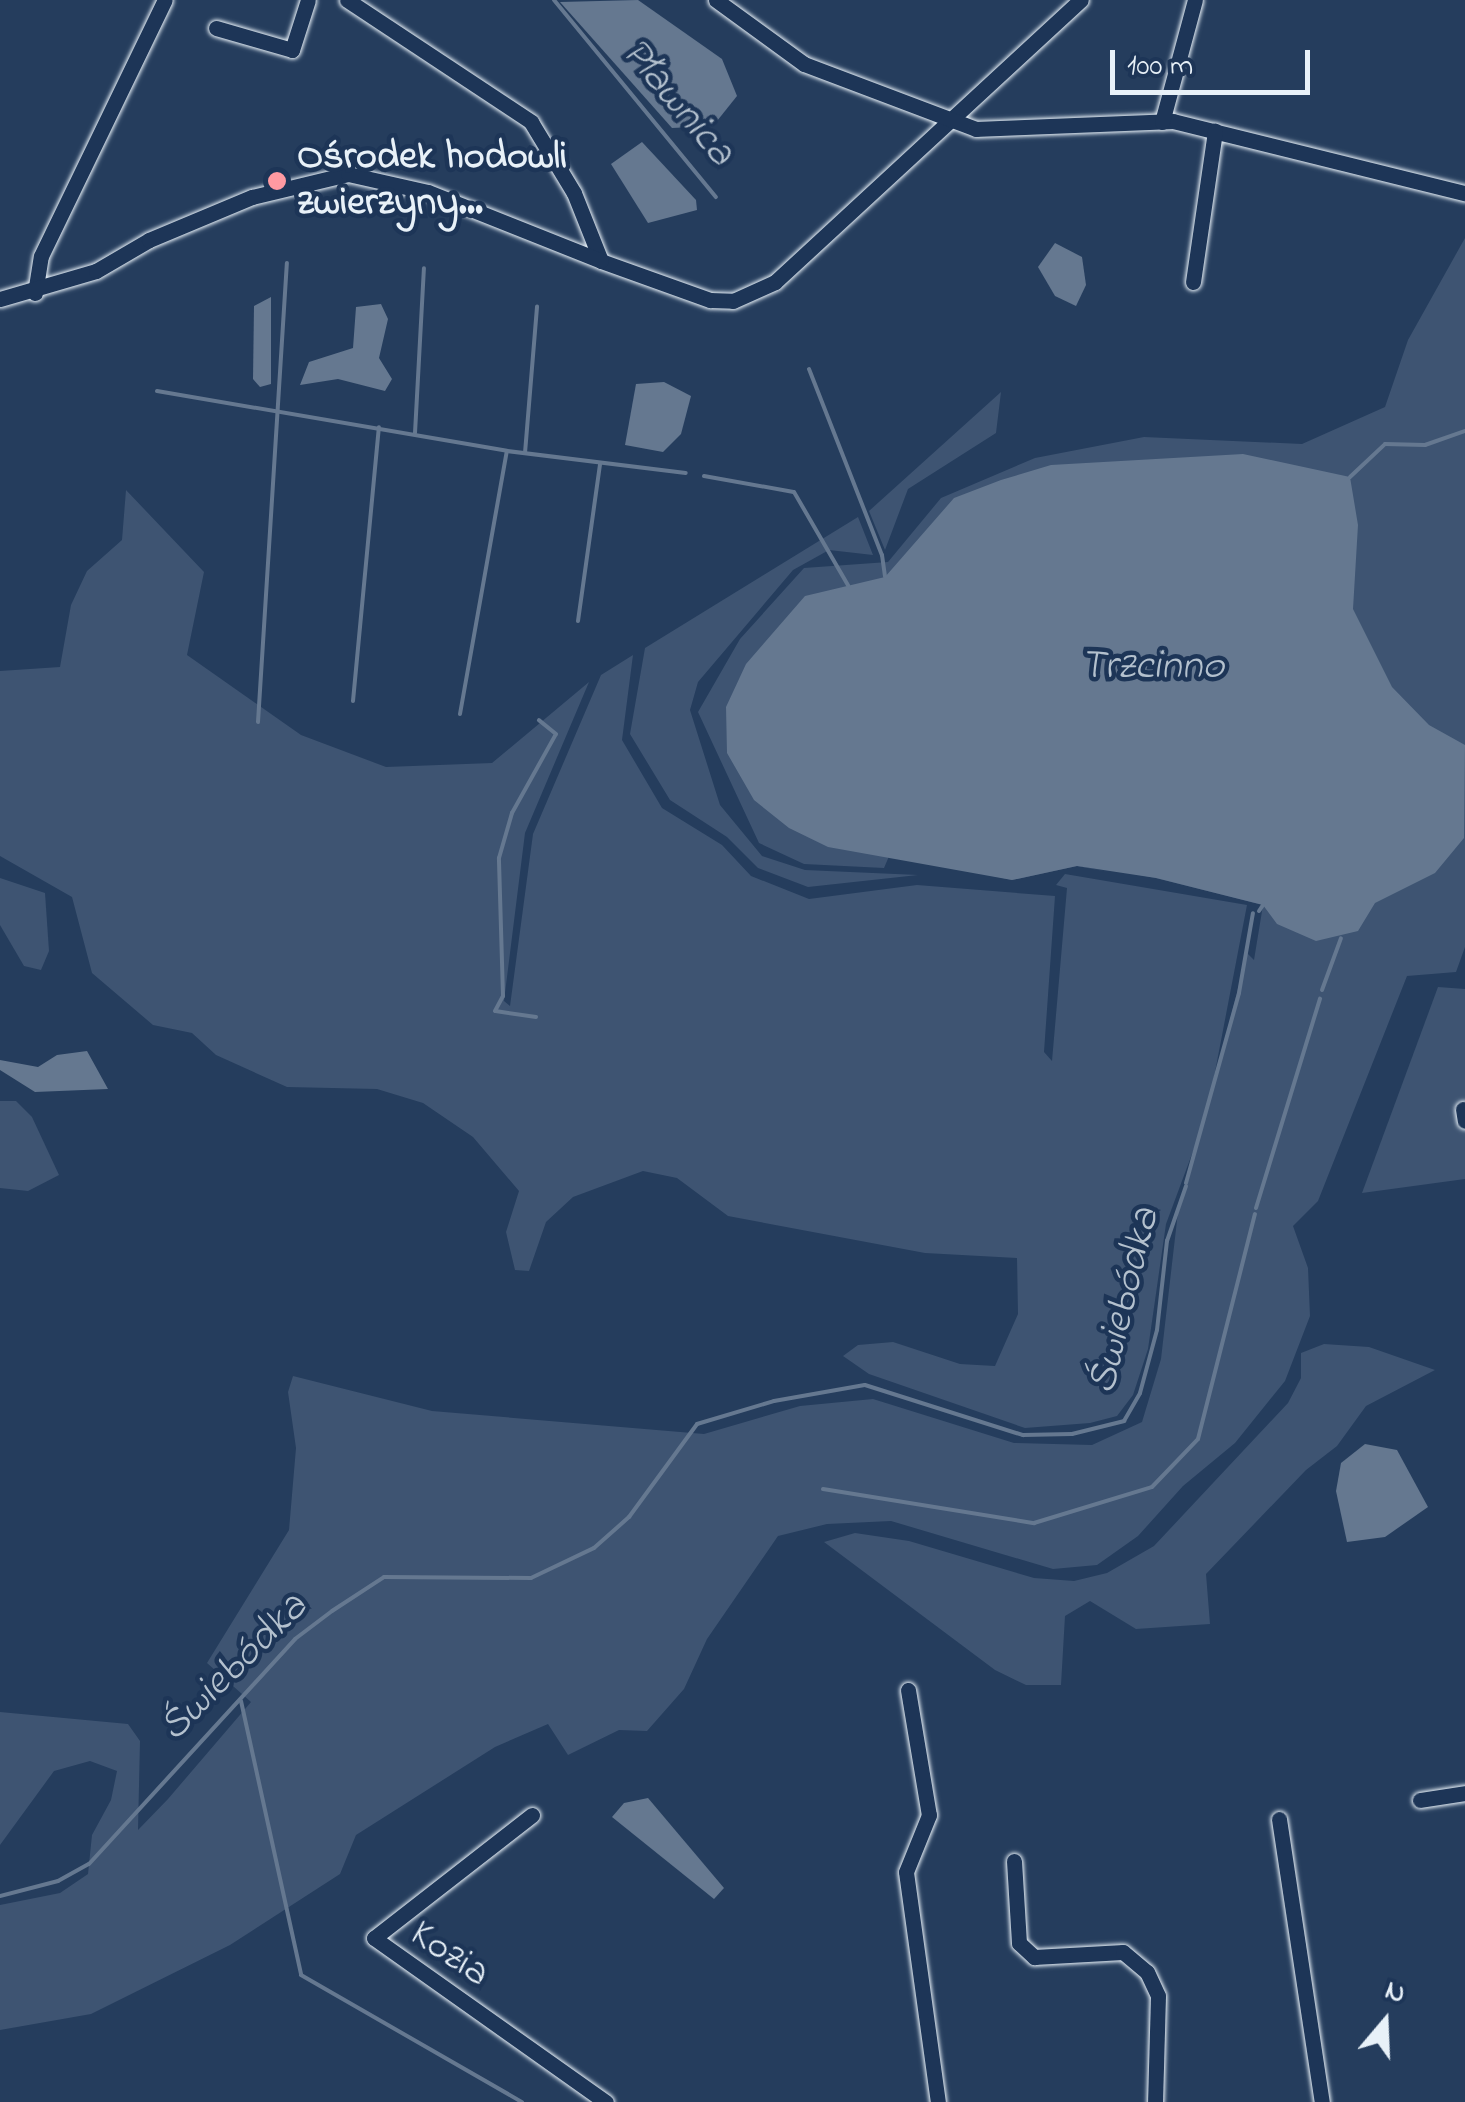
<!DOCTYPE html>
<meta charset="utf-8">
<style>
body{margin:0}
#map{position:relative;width:1465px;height:2102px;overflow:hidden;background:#253d5d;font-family:"Indie Flower",sans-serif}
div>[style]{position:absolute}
.green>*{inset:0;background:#3e5472}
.water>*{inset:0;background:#657890}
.stream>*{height:4px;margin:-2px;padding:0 2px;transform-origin:2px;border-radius:2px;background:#657890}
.roads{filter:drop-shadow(0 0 2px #e8f1f8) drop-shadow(0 0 2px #e8f1f8)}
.minor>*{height:15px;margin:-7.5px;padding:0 7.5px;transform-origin:7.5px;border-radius:7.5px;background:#1d3557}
.dots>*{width:28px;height:28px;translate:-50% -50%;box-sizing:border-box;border:5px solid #1d3557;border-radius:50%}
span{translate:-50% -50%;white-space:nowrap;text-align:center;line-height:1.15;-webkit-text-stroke:9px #1d3557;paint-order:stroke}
.poi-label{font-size:40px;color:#e8f1f8;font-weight:700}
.left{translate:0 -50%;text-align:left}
.street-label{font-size:40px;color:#e8f1f8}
.water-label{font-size:42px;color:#b4c1ce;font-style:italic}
.north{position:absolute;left:1335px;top:1972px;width:100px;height:100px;-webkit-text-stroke:8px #1d3557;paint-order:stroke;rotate:19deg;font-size:28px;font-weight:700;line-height:40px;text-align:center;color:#e8f1f8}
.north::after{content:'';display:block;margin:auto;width:35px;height:45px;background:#e8f1f8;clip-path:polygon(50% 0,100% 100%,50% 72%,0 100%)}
.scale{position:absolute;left:1110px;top:50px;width:200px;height:45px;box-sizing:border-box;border:5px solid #e8f1f8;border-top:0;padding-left:12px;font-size:30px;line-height:35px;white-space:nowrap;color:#e8f1f8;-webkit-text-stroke:8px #1d3557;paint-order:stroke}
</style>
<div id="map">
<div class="green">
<i style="clip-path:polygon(1465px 238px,1465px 947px,1456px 972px,1407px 976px,1318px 1201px,1293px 1226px,1308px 1268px,1310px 1316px,1285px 1381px,1235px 1443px,1183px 1486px,1138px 1536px,1097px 1565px,1053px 1569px,891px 1521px,827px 1524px,778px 1536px,707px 1639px,684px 1689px,647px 1731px,619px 1730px,568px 1755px,548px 1724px,495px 1747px,356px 1835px,340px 1874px,230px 1945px,91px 2014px,0 2030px,0 1905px,60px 1893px,88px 1874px,92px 1835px,111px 1800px,117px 1771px,90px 1761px,54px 1771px,0 1845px,0 1712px,128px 1724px,140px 1741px,138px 1830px,168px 1799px,251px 1702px,207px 1663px,289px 1530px,296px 1448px,288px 1392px,293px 1376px,432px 1411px,704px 1434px,800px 1406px,873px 1399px,1014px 1443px,1092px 1445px,1142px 1422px,1161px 1359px,1178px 1212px,1205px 1119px,1166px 1224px,1148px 1349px,1133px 1395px,1117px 1416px,1090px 1423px,1025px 1428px,869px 1374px,843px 1356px,858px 1345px,893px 1342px,960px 1364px,995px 1366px,1018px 1314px,1017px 1258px,925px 1253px,728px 1216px,677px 1178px,643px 1171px,573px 1197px,546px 1222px,529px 1271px,515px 1270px,506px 1232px,519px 1191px,473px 1137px,423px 1103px,377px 1089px,287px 1087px,216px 1055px,192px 1033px,153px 1025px,92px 973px,72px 897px,0 856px,0 671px,60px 667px,71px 605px,87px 571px,122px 540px,126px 490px,204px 572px,187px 655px,301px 735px,386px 767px,492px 763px,589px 682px,525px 833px,504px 1001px,510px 1006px,533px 834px,601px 675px,633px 655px,622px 740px,662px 808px,722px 845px,751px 876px,809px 899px,917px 885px,1055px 896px,1044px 1052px,1052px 1061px,1067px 888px,1056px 885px,1065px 874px,1247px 905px,1210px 1098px,1247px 953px,1254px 960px,1263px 905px,1156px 878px,986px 847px,1109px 872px,1077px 866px,1012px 880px,890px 854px,884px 868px,804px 864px,759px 843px,698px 712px,740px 639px,804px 568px,888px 562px,941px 498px,1035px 458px,1144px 437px,1302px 444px,1385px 407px,1408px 340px)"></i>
<i style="clip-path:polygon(1001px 392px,996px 433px,908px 489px,885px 550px,869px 511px)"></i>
<i style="clip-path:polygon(858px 517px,873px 555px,829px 550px,793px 570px,698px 682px,690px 710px,720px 805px,762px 856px,805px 870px,918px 875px,808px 887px,758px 868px,727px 837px,670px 800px,630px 734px,645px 648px)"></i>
<i style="clip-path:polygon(0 878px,45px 893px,49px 951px,41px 970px,24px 966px,0 925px)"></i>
<i style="clip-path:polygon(1438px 987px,1465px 989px,1465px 1179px,1362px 1193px)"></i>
<i style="clip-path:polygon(0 1101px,16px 1101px,32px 1117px,59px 1175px,28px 1191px,0 1188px)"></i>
<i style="clip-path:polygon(1324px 1344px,1369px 1347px,1435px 1370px,1366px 1406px,1337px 1446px,1306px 1470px,1206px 1574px,1210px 1624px,1136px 1629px,1090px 1601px,1065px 1616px,1061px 1685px,1026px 1685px,995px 1670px,824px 1542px,855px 1533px,909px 1541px,1034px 1578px,1074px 1581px,1107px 1573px,1154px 1546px,1288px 1403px,1301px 1378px,1301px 1353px)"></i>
</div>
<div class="water">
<i style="clip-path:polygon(638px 0,722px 59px,737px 96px,713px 126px,672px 128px,560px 2px)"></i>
<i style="clip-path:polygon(642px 142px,696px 200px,697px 210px,648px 223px,611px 164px)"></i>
<i style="clip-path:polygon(1055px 243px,1082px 257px,1086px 285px,1076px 306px,1055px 296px,1038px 267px)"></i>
<i style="clip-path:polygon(271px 297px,271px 384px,260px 387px,253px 379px,254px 306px)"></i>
<i style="clip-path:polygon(381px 304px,388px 319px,379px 358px,392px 379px,385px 391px,338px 379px,300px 385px,309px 362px,353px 348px,356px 307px)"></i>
<i style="clip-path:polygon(664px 382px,691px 396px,681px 434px,663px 452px,625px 445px,636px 384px)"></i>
<i style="clip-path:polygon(1243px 454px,1350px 477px,1358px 525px,1353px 609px,1392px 687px,1429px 725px,1465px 745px,1464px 838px,1435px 873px,1375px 903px,1358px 931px,1316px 941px,1277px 924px,1263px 905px,1156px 878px,1077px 866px,1012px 880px,828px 847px,789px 828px,754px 800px,727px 753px,726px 707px,746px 664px,805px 596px,885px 577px,954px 498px,1001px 480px,1051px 465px)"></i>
<i style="clip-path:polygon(87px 1051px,108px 1089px,35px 1092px,0 1070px,0 1060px,38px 1067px,57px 1055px)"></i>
<i style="clip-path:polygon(1365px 1444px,1397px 1450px,1428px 1507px,1385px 1537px,1347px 1542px,1336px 1491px,1341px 1463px)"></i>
<i style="clip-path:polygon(648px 1798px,724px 1888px,714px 1899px,612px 1817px,624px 1803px)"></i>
</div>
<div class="stream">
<i style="left:554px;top:0;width:255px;rotate:50.6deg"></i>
<i style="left:809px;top:369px;width:200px;rotate:68.6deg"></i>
<i style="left:882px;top:555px;width:22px;rotate:82deg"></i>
<i style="left:157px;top:391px;width:355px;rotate:9.7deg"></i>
<i style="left:507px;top:451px;width:180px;rotate:7deg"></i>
<i style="left:415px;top:433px;width:165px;rotate:-86.9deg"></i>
<i style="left:525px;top:453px;width:147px;rotate:-85.3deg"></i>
<i style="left:704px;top:476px;width:91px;rotate:10.1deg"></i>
<i style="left:794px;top:492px;width:108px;rotate:59.9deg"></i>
<i style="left:1350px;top:477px;width:48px;rotate:-43.3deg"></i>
<i style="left:1385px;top:444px;width:40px;rotate:1.4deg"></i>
<i style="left:1425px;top:445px;width:42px;rotate:-19.3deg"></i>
<i style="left:578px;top:621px;width:158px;rotate:-82deg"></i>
<i style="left:353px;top:701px;width:275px;rotate:-84.6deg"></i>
<i style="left:460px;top:714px;width:267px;rotate:-79.9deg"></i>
<i style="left:258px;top:722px;width:460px;rotate:-86.4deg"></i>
<i style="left:1259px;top:911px;width:7px;rotate:-56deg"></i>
<i style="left:1322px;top:990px;width:55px;rotate:-69.9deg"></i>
<i style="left:536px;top:1017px;width:41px;rotate:-171.7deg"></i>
<i style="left:495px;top:1011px;width:17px;rotate:-62deg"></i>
<i style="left:503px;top:996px;width:138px;rotate:-91.7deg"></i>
<i style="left:499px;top:858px;width:47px;rotate:-73.9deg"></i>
<i style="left:512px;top:813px;width:90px;rotate:-60.9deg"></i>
<i style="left:556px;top:734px;width:22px;rotate:-141deg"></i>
<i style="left:1186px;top:1183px;width:197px;rotate:-74.4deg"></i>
<i style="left:1239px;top:993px;width:81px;rotate:-80.1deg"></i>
<i style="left:1256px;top:1208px;width:219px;rotate:-73deg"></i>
<i style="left:823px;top:1489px;width:214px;rotate:9.2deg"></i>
<i style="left:1034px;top:1523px;width:123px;rotate:-17deg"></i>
<i style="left:1152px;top:1487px;width:66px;rotate:-46.2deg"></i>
<i style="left:1198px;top:1439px;width:232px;rotate:-75.8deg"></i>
<i style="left:241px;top:1701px;width:280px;rotate:77.6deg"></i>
<i style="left:301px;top:1975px;width:255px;rotate:29.9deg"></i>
<i style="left:0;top:1896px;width:60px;rotate:-14.5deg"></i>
<i style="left:58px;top:1881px;width:35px;rotate:-29deg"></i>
<i style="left:89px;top:1864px;width:305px;rotate:-47.5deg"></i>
<i style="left:295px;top:1639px;width:46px;rotate:-37.1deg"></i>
<i style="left:332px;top:1611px;width:62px;rotate:-33.2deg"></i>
<i style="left:384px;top:1577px;width:147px;rotate:0.4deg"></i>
<i style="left:531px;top:1578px;width:70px;rotate:-25.5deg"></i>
<i style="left:594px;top:1548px;width:47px;rotate:-41.5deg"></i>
<i style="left:629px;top:1517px;width:115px;rotate:-53.8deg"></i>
<i style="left:697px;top:1424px;width:80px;rotate:-16.6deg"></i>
<i style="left:774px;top:1401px;width:92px;rotate:-10deg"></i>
<i style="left:865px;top:1385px;width:166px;rotate:17.6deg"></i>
<i style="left:1023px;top:1435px;width:49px;rotate:-1.2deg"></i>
<i style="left:1072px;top:1434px;width:54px;rotate:-14deg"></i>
<i style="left:1124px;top:1421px;width:32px;rotate:-60deg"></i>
<i style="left:1140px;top:1393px;width:65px;rotate:-74.9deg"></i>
<i style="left:1157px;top:1330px;width:90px;rotate:-83.6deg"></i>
<i style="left:1167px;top:1241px;width:58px;rotate:-70.9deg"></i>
</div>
<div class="roads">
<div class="minor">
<i style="left:347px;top:0;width:221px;rotate:33.5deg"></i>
<i style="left:531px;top:122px;width:83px;rotate:58.8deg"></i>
<i style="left:574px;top:193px;width:73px;rotate:68.3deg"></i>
<i style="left:601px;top:261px;width:116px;rotate:19.7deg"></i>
<i style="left:710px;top:300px;width:23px;rotate:2deg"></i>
<i style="left:733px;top:301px;width:46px;rotate:-24.3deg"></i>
<i style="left:775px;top:282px;width:416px;rotate:-42.7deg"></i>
<i style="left:716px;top:0;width:109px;rotate:36deg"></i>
<i style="left:804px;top:64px;width:184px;rotate:20.7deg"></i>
<i style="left:976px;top:129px;width:197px;rotate:-2.3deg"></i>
<i style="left:1173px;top:121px;width:301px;rotate:13.9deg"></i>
<i style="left:216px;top:28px;width:79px;rotate:16.1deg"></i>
<i style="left:292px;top:50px;width:52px;rotate:-72.3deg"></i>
<i style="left:1162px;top:122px;width:126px;rotate:-74.9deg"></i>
<i style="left:1193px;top:282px;width:153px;rotate:-81.7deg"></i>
<i style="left:35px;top:293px;width:37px;rotate:-81deg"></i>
<i style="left:41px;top:256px;width:284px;rotate:-64.2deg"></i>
<i style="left:0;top:299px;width:100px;rotate:-16.3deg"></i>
<i style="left:96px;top:271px;width:61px;rotate:-30.3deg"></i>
<i style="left:149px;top:240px;width:112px;rotate:-22.7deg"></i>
<i style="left:252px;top:197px;width:99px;rotate:-13.5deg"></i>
<i style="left:348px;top:174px;width:82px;rotate:12.7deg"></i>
<i style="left:428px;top:192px;width:186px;rotate:21.7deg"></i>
<i style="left:1463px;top:1109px;width:12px;rotate:81deg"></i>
<i style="left:908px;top:1690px;width:127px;rotate:80.5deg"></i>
<i style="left:929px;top:1815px;width:61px;rotate:112deg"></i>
<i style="left:906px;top:1872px;width:232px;rotate:82.1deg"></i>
<i style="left:1420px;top:1800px;width:46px;rotate:-8.8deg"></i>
<i style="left:532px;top:1815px;width:200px;rotate:142.1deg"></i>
<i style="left:374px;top:1938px;width:284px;rotate:35.3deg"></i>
<i style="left:1279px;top:1819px;width:286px;rotate:81.4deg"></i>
<i style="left:1014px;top:1861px;width:82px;rotate:86.5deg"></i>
<i style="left:1019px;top:1943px;width:21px;rotate:43deg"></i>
<i style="left:1034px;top:1957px;width:89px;rotate:-3.2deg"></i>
<i style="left:1123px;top:1952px;width:31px;rotate:40deg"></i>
<i style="left:1147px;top:1972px;width:26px;rotate:65deg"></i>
<i style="left:1158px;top:1996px;width:106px;rotate:91.6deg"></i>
</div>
</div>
<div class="dots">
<i style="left:277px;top:181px;background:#ff9aa2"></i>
</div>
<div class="poi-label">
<span class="left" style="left:297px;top:181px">Ośrodek hodowli<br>zwierzyny...</span>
</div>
<div class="street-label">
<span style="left:449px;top:1955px;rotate:34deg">Kozia</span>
</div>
<div class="water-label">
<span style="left:677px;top:103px;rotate:50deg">Pławnica</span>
<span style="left:1152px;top:667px">Trzcinno</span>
<span style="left:1125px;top:1301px;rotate:-76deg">Świebódka</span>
<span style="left:234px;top:1668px;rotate:-45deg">Świebódka</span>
</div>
<div class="north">N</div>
<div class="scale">100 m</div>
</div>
